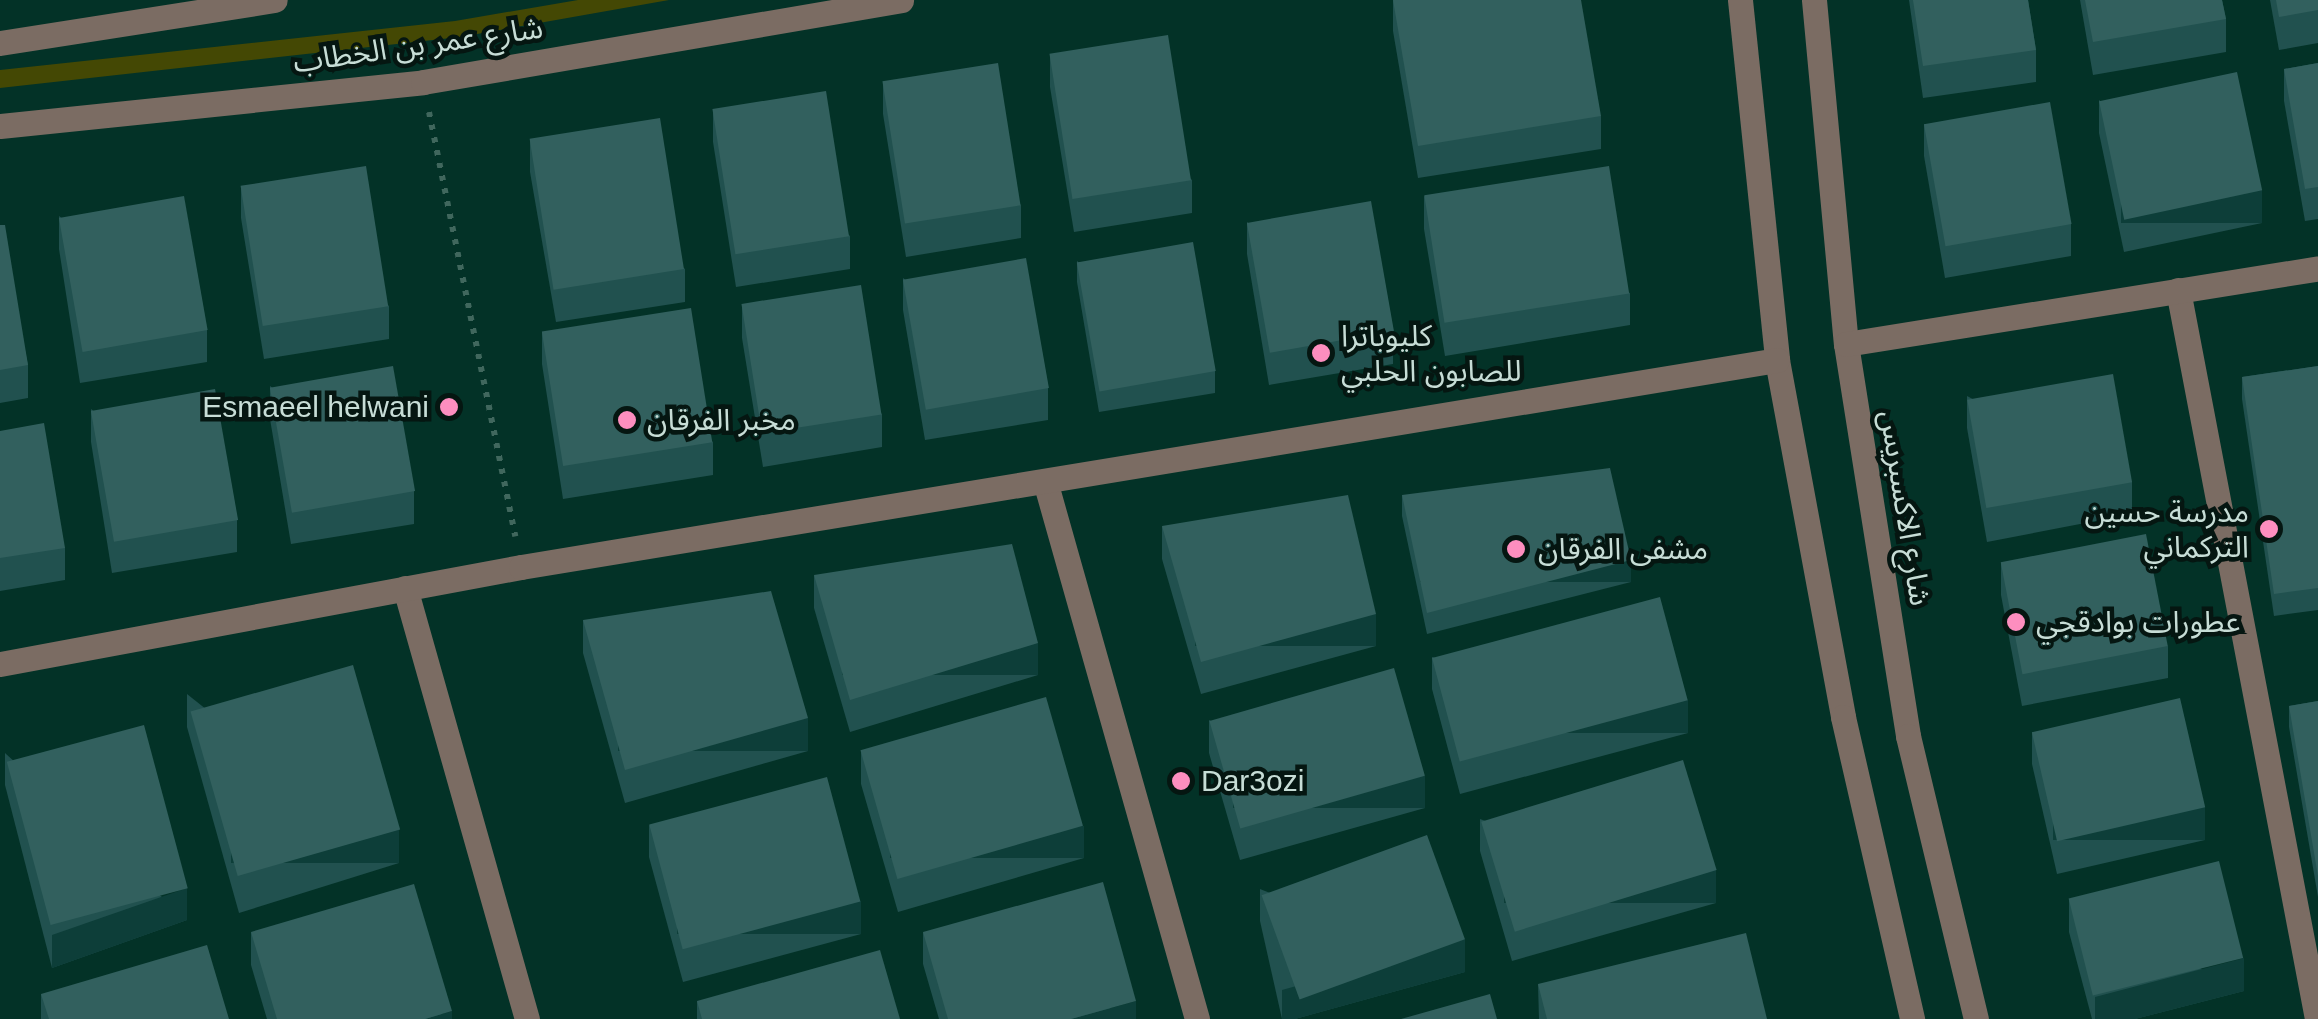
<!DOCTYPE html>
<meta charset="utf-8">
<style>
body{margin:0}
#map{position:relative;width:2318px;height:1019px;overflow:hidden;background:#033227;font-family:Arial,"Noto Sans Arabic",sans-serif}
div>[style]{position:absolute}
.green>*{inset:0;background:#444804}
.path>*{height:6px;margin-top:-3px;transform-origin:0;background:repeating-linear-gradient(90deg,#40675d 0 5px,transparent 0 13px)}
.minor>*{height:25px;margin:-12.5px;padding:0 12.5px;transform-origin:12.5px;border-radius:12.5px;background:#7b6c63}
.wall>*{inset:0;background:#21514f}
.shaded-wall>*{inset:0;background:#0d3e39;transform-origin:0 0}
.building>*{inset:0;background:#32605e;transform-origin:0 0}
.dots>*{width:28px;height:28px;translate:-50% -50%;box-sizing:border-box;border:5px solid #051611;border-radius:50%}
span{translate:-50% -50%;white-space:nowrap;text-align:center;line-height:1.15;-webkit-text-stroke:9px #051611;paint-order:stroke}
.street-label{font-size:30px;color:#c7ddd6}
.poi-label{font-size:30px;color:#c7ddd6}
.left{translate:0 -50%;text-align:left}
.right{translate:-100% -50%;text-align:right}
</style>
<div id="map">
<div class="green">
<i style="clip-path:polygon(578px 0,669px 0,460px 37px,0 88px,0 70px,455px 21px)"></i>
</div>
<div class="path">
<i style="left:429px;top:112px;width:433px;rotate:78.5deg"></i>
</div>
<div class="minor">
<i style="left:1740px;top:0;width:362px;rotate:84.1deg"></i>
<i style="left:1777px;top:360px;width:363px;rotate:79.5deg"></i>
<i style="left:1843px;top:717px;width:310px;rotate:77.1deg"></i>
<i style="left:1814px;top:0;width:345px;rotate:84.7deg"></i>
<i style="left:1846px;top:344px;width:397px;rotate:81deg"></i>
<i style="left:1908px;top:736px;width:291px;rotate:76.5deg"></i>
<i style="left:0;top:43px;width:278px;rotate:-8.9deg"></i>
<i style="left:0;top:126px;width:425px;rotate:-5.9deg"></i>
<i style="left:423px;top:82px;width:485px;rotate:-9.7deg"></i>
<i style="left:2178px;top:290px;width:742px;rotate:79.2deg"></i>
<i style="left:1846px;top:344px;width:478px;rotate:-9.1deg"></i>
<i style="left:1045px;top:481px;width:559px;rotate:74.22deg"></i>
<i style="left:405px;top:588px;width:448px;rotate:74.2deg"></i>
<i style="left:0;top:664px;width:530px;rotate:-10.55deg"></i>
<i style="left:521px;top:567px;width:1273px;rotate:-9.36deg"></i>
</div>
<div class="wall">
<i style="clip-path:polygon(1393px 0,1601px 116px,1601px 149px,1418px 178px,1393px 31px)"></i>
<i style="clip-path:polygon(1909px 0,2028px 0,2036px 50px,2036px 82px,1923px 98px)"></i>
<i style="clip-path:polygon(2080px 0,2222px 0,2226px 19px,2226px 52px,2093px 75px)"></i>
<i style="clip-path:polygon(2270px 0,2318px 0,2318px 43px,2279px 50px)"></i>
<i style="clip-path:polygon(1050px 54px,1192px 180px,1192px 213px,1074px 232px,1050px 87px)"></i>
<i style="clip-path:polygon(2318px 63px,2318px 219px,2305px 221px,2284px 101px,2284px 69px)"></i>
<i style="clip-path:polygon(883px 82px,1021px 205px,1021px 238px,906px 257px,883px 114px)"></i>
<i style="clip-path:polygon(2099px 100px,2262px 223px,2124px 252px,2099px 133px)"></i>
<i style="clip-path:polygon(713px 110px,850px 236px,850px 269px,736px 287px,713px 142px)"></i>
<i style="clip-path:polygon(1924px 124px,2071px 224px,2071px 256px,1945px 278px,1924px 156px)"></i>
<i style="clip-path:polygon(530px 139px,685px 269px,685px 302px,556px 322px,530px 172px)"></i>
<i style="clip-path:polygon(241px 186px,389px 306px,389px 339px,264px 359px,241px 218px)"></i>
<i style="clip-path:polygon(1424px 196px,1630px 293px,1630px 325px,1445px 356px,1424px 229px)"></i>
<i style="clip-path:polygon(59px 216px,207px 330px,207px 362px,80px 383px,59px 249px)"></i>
<i style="clip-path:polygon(1247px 222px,1393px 331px,1393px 364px,1269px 385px,1247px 254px)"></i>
<i style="clip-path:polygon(0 225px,28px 365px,28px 398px,0 403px)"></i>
<i style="clip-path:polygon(1077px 261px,1215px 371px,1215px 393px,1099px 412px,1077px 282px)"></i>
<i style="clip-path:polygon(903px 278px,1048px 388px,1048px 420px,925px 440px,903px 310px)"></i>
<i style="clip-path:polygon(742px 305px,882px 414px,882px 447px,763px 467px,742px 338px)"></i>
<i style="clip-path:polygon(542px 332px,713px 442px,713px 475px,563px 499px,542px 364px)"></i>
<i style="clip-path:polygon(2318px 366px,2318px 610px,2274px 616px,2242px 399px,2242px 377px)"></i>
<i style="clip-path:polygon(270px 386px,414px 491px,414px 524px,291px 544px,270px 419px)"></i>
<i style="clip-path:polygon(1967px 396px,2132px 482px,2132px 514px,1987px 542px,1967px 428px)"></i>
<i style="clip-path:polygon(91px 409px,237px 520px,237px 552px,112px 573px,91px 442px)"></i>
<i style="clip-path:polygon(0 431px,65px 548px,65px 580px,0 591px)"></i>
<i style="clip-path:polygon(1402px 495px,1631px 582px,1427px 634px,1402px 516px)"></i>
<i style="clip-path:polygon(1162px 526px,1376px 646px,1201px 694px,1162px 559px)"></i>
<i style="clip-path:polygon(2001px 563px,2168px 646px,2168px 678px,2022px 706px,2001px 595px)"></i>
<i style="clip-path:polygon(814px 575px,1038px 675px,850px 732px,814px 608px)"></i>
<i style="clip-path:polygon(583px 620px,808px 751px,625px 803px,583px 653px)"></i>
<i style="clip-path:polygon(1432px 657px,1688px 733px,1460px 794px,1432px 689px)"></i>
<i style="clip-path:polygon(187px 694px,399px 863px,239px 913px,187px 727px)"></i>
<i style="clip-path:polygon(2318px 701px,2318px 897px,2289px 727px,2289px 706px)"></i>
<i style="clip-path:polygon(1209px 720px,1425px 808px,1240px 860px,1209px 753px)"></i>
<i style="clip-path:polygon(2032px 732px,2205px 840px,2057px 874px,2032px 764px)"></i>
<i style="clip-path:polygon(861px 752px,1084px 858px,898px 912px,861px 784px)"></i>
<i style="clip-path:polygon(5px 753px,187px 920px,52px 968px,5px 785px)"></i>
<i style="clip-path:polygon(1480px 819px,1716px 903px,1512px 961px,1480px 851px)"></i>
<i style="clip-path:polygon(649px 825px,861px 934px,683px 982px,649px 857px)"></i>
<i style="clip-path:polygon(1260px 889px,1465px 972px,1295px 1019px,1282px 1019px,1260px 921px)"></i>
<i style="clip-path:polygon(2069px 900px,2244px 991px,2135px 1019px,2092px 1019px,2069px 932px)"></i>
<i style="clip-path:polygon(251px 932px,452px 1019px,267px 1019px,251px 965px)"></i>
<i style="clip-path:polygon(923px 932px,1136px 1019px,939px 1019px,923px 964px)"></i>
<i style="clip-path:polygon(1538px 984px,1767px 1019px,1539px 1019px)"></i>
<i style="clip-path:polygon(41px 994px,229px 1019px,41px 1019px)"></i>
<i style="clip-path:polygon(697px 1001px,900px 1019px,697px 1019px)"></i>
</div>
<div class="shaded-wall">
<i style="left:2262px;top:190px;width:33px;height:141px;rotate:90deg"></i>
<i style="left:1631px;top:560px;width:22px;height:211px;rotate:90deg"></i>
<i style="left:1376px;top:614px;width:32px;height:181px;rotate:90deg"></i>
<i style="left:1038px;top:643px;width:32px;height:196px;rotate:90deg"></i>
<i style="left:1688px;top:700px;width:33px;height:236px;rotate:90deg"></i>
<i style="left:808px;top:718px;width:33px;height:190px;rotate:90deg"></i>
<i style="left:1425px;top:776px;width:32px;height:192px;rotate:90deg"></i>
<i style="left:2205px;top:807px;width:33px;height:152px;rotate:90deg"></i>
<i style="left:1084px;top:826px;width:32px;height:194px;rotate:90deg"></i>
<i style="left:399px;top:830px;width:33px;height:168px;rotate:90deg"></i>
<i style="left:1716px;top:870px;width:33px;height:212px;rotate:90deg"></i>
<i style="clip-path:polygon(187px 888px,187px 920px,52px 968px,52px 935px)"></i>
<i style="left:861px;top:901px;width:33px;height:184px;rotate:90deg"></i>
<i style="clip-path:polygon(1465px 939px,1465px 972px,1295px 1019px,1282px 1019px,1282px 990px)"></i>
<i style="clip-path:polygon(2244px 958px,2244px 991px,2135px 1019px,2095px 1019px,2095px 997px)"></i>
<i style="clip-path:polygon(1136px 1001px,1136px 1019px,1071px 1019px)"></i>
<i style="clip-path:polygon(452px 1011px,452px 1019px,425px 1019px)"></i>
</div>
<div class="building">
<i style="clip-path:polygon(1393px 0,1581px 0,1601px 116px,1418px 146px)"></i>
<i style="clip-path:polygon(1913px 0,2028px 0,2036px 50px,1923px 66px)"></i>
<i style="clip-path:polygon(2085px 0,2222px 0,2226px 19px,2093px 42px)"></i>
<i style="clip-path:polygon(2276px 0,2318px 0,2318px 10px,2279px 17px)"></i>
<i style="left:1168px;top:35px;width:147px;height:120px;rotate:81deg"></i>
<i style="left:998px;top:63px;width:144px;height:117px;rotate:81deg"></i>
<i style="clip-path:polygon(2318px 63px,2318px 187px,2305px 189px,2284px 69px)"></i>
<i style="left:2237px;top:72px;width:121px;height:141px;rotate:78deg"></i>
<i style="left:826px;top:91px;width:147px;height:115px;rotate:81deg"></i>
<i style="left:2050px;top:102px;width:124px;height:128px;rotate:80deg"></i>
<i style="left:660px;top:118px;width:153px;height:132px;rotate:81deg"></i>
<i style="left:366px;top:166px;width:142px;height:127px;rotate:81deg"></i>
<i style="left:1609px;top:166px;width:129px;height:187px;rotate:81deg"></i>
<i style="left:184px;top:196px;width:136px;height:127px;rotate:80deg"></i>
<i style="left:1371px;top:201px;width:132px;height:126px;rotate:80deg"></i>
<i style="clip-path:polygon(0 225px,5px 225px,28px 365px,0 370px)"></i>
<i style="left:1193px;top:242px;width:131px;height:118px;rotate:80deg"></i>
<i style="left:1026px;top:258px;width:132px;height:125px;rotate:80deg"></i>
<i style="left:861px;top:285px;width:131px;height:121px;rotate:81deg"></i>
<i style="left:691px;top:308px;width:136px;height:151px;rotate:81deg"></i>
<i style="left:393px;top:366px;width:127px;height:125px;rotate:80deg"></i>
<i style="clip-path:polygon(2318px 366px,2318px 588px,2274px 594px,2242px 377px)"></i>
<i style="left:2113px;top:374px;width:110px;height:148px;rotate:80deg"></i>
<i style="left:215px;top:389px;width:133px;height:126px;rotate:80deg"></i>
<i style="clip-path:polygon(44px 423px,65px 548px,0 558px,0 431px)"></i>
<i style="clip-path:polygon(1610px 468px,1631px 560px,1427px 613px,1402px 495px)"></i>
<i style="clip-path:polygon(1348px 495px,1376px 614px,1201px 662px,1162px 526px)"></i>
<i style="left:2146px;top:534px;width:114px;height:148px;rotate:79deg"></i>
<i style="clip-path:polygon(1012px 544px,1038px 643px,850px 700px,814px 575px)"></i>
<i style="clip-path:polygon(771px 591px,808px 718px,625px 770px,583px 620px)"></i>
<i style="left:1660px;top:597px;width:107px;height:236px;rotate:75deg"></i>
<i style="left:353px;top:665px;width:171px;height:169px;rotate:74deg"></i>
<i style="left:1394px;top:668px;width:112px;height:192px;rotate:74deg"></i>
<i style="left:1046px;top:697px;width:134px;height:193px;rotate:74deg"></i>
<i style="left:2180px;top:698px;width:112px;height:152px;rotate:77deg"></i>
<i style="clip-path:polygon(2318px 701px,2318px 876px,2289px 706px)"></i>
<i style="left:144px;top:725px;width:169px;height:142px;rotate:75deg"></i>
<i style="left:1683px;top:760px;width:115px;height:211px;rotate:73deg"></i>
<i style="left:827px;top:777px;width:129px;height:184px;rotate:75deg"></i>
<i style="left:1427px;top:835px;width:111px;height:176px;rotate:70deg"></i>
<i style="left:2219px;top:861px;width:100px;height:155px;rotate:76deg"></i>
<i style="clip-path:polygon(1103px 882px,1136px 1001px,1071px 1019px,948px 1019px,923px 932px)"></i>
<i style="clip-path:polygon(414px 884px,452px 1011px,425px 1019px,277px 1019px,251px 932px)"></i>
<i style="clip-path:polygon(1746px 933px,1767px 1019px,1547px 1019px,1538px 984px)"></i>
<i style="clip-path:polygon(207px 945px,229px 1019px,49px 1019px,41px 994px)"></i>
<i style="clip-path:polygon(880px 950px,900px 1019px,702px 1019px,697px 1001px)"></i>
<i style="clip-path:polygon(1490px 994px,1497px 1019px,1401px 1019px)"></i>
</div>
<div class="dots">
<i style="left:1321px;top:353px;background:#fd8ebf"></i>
<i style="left:449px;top:407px;background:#fd8ebf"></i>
<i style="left:627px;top:420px;background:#fd8ebf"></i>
<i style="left:2269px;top:529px;background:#fd8ebf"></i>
<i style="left:1516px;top:549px;background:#fd8ebf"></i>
<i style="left:2016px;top:622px;background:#fd8ebf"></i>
<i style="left:1181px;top:781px;background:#fd8ebf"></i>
</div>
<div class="street-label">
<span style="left:418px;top:45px;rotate:-8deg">شارع عمر بن الخطاب</span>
<span style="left:1905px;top:508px;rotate:81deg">شارع الاكسبريس</span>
</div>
<div class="poi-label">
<span class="left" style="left:1341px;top:353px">كليوباترا<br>للصابون الحلبي</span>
<span class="right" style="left:429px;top:407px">Esmaeel helwani</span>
<span class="left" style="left:647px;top:420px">مخبر الفرقان</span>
<span class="right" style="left:2249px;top:529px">مدرسة حسين<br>التركماني</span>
<span class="left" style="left:1538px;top:549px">مشفى الفرقان</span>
<span class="left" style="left:2036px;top:622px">عطورات بوادقجي</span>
<span class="left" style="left:1201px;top:781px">Dar3ozi</span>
</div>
</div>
